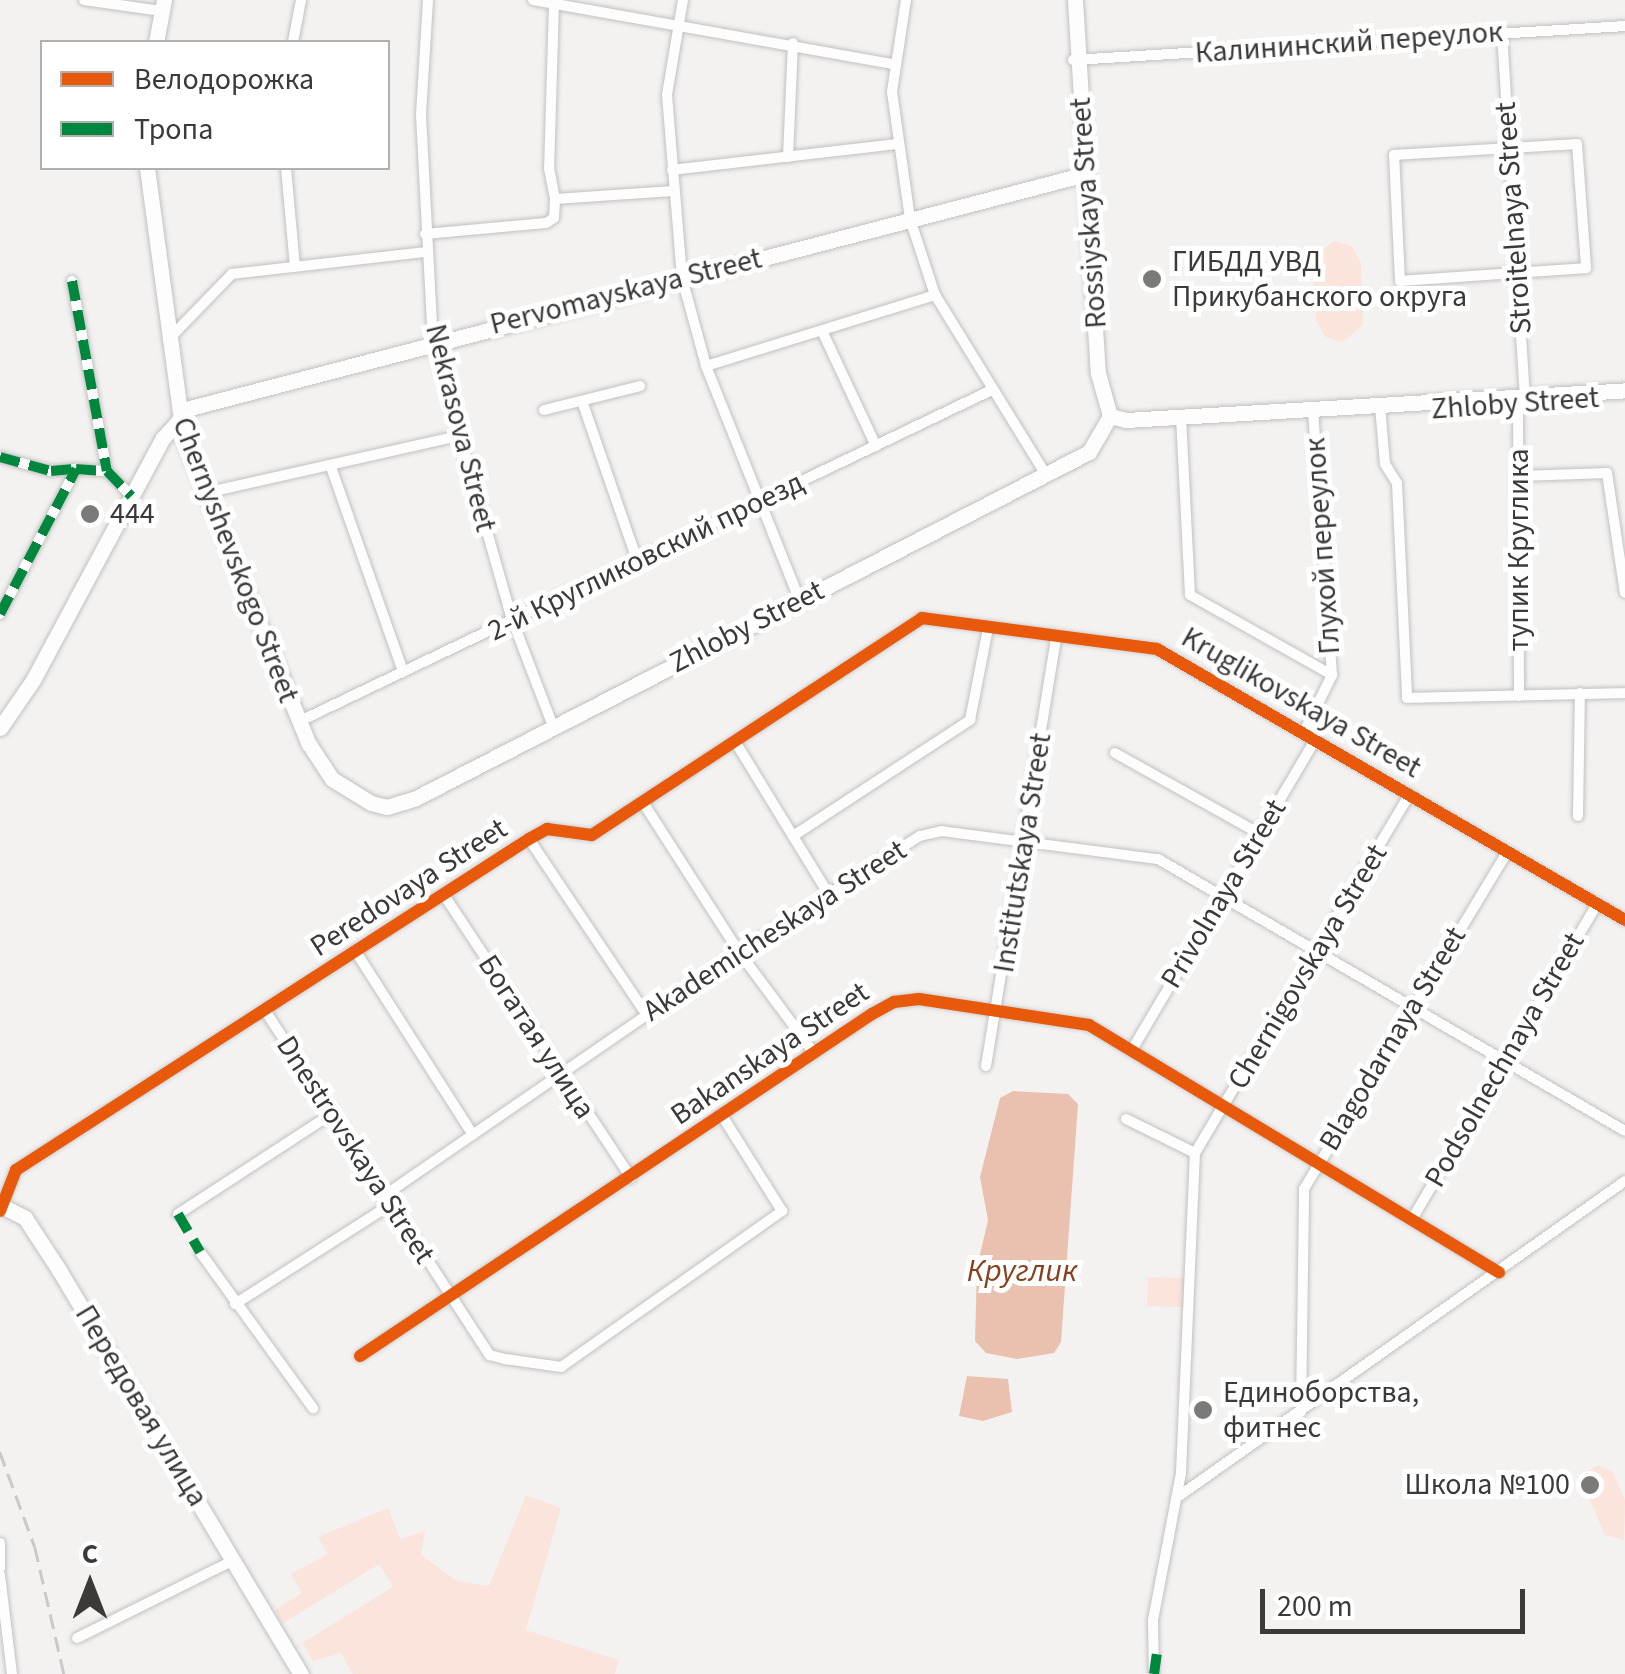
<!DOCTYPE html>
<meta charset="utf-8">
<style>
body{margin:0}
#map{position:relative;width:1625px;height:1674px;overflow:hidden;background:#f4f2f1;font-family:"Source Sans 3",sans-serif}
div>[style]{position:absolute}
.green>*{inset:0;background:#fae4dc;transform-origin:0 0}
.water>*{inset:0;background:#eac1af}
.roads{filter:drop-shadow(0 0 2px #c2c0c0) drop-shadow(0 0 2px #c2c0c0)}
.street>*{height:10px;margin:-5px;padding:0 5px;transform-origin:5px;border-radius:5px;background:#fdfdfd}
.secondary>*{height:15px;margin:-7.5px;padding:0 7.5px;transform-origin:7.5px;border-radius:7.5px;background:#fdfdfd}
.rail>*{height:2.5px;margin-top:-1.25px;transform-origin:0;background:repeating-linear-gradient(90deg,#cac8c8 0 15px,transparent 0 23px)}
.quiet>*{height:10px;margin-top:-5px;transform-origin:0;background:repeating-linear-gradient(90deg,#00873e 0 20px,transparent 0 30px)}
.cycleway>*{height:12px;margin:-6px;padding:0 6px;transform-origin:6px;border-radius:6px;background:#e8590c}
.dots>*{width:28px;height:28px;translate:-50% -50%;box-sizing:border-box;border:5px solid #fff;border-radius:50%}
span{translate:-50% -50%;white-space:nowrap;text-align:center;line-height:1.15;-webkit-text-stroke:10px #fff;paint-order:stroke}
.street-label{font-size:30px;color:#3b3a39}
.poi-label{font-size:30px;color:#3b3a39}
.left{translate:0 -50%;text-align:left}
.right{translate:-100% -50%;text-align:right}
.water-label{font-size:32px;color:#87411f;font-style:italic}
.legend{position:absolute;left:40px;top:40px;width:350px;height:130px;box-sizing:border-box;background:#fff;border:2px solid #b1b0b0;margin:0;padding:12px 18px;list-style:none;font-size:30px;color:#3b3a39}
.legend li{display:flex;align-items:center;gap:20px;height:50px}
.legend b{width:50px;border:2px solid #b1b0b0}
.north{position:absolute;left:40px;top:1534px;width:100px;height:100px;-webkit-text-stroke:8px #fff;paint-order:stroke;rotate:0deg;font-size:28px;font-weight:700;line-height:40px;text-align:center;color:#3b3a39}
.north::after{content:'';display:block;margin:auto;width:35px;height:45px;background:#3b3a39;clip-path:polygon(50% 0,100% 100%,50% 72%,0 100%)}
.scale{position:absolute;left:1260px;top:1589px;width:265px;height:45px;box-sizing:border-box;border:5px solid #3b3a39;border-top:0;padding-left:12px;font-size:30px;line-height:35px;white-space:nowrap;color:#3b3a39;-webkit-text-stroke:8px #fff;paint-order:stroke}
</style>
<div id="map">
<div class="green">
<i style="clip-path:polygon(1334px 241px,1352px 246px,1361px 263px,1363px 325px,1342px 342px,1325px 337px,1316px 320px,1313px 258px)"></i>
<i style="left:1148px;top:1277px;width:37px;height:29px;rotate:2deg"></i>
<i style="clip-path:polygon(1599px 1465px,1613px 1472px,1625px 1500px,1624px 1540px,1605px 1535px,1584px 1487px,1586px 1472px)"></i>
<i style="clip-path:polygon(526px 1495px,561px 1508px,526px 1630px,619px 1660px,615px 1674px,353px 1674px,341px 1653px,313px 1661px,302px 1643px,393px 1587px,379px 1564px,282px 1624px,275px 1610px,302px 1593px,291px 1574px,328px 1554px,318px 1537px,388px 1508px,400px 1539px,425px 1531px,421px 1555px,457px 1581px,489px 1586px)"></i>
</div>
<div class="water">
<i style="clip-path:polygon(1013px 1091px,1068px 1094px,1078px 1104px,1061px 1342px,1054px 1353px,1017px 1359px,986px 1353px,975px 1341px,977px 1267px,988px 1220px,980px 1177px,1000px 1098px)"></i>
<i style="clip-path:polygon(967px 1376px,1008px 1379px,1012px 1412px,983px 1421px,959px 1416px)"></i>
</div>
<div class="roads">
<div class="street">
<i style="left:84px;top:0;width:78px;rotate:8.1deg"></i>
<i style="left:428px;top:0;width:115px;rotate:93.5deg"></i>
<i style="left:421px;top:115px;width:227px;rotate:87deg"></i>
<i style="left:433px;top:342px;width:291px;rotate:74.1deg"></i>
<i style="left:513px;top:622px;width:111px;rotate:69deg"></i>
<i style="left:533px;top:0;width:367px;rotate:10.1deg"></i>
<i style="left:683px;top:0;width:96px;rotate:99.6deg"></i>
<i style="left:667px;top:95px;width:184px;rotate:85.3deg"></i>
<i style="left:682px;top:278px;width:91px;rotate:74.7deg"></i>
<i style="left:706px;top:366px;width:253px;rotate:68.2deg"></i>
<i style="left:906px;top:0;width:93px;rotate:98.7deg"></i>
<i style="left:892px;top:92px;width:128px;rotate:81.9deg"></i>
<i style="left:910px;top:219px;width:80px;rotate:71.8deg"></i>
<i style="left:935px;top:295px;width:211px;rotate:58.3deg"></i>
<i style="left:554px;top:4px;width:164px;rotate:91.7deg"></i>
<i style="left:549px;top:168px;width:32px;rotate:79deg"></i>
<i style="left:1502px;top:33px;width:370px;rotate:86.4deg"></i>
<i style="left:293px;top:42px;width:43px;rotate:-79.2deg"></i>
<i style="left:1073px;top:60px;width:553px;rotate:-3.52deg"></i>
<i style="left:1577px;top:144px;width:124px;rotate:85.8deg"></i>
<i style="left:1586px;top:268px;width:186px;rotate:176deg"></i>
<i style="left:1400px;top:281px;width:126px;rotate:-92.7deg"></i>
<i style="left:1394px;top:155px;width:183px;rotate:-3.4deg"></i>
<i style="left:788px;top:157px;width:114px;rotate:-87.5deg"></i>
<i style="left:286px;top:168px;width:99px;rotate:84.8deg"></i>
<i style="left:672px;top:170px;width:226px;rotate:-6.6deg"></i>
<i style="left:425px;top:234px;width:121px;rotate:-5.2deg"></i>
<i style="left:546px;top:223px;width:9px;rotate:-32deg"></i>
<i style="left:554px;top:218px;width:19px;rotate:-87deg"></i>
<i style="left:555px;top:199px;width:118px;rotate:-3.9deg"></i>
<i style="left:72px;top:281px;width:193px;rotate:79.6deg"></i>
<i style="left:107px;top:471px;width:35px;rotate:46deg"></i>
<i style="left:823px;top:333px;width:125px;rotate:64.9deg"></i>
<i style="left:168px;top:340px;width:92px;rotate:-45.9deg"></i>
<i style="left:232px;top:274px;width:195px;rotate:-6.5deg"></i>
<i style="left:706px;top:366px;width:240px;rotate:-17.2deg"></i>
<i style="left:582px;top:401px;width:171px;rotate:70.9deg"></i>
<i style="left:1518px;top:404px;width:292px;rotate:89.8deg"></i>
<i style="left:1380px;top:406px;width:58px;rotate:85.1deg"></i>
<i style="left:1385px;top:464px;width:22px;rotate:58deg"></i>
<i style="left:1397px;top:483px;width:215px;rotate:87.3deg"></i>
<i style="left:1407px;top:698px;width:218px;rotate:-1.3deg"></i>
<i style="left:544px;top:410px;width:99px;rotate:-14deg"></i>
<i style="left:1313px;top:410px;width:266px;rotate:85.9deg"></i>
<i style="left:1181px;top:417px;width:178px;rotate:87.1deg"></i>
<i style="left:1190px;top:595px;width:163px;rotate:29.4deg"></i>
<i style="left:0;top:457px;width:53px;rotate:15.4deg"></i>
<i style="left:51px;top:471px;width:25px;rotate:-5deg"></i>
<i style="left:331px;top:467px;width:216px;rotate:70.6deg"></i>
<i style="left:1521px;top:476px;width:86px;rotate:-2deg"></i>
<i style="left:1607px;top:473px;width:121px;rotate:81.5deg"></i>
<i style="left:205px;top:493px;width:259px;rotate:-12.7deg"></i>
<i style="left:0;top:614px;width:164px;rotate:-62.3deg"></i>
<i style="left:76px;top:469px;width:31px;rotate:4deg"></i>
<i style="left:298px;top:722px;width:769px;rotate:-25.57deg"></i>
<i style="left:1304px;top:732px;width:64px;rotate:-63.8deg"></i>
<i style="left:736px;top:743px;width:178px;rotate:58.5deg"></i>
<i style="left:1115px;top:753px;width:166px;rotate:29.2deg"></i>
<i style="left:644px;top:804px;width:176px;rotate:57.3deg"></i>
<i style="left:739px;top:952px;width:126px;rotate:53.4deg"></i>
<i style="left:1578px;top:816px;width:123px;rotate:-89.1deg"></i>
<i style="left:793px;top:836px;width:212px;rotate:-33.2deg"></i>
<i style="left:970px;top:720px;width:94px;rotate:-78.9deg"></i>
<i style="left:529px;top:839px;width:212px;rotate:56.2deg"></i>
<i style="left:444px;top:895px;width:339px;rotate:56.5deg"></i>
<i style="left:356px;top:952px;width:217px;rotate:57.4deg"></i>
<i style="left:266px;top:1012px;width:410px;rotate:56.9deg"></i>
<i style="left:490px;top:1355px;width:16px;rotate:15deg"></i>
<i style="left:505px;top:1359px;width:57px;rotate:8.1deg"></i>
<i style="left:561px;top:1367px;width:271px;rotate:-35.2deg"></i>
<i style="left:782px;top:1211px;width:115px;rotate:-122.2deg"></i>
<i style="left:1133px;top:1048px;width:359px;rotate:-59.4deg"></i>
<i style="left:986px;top:1066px;width:433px;rotate:-80.7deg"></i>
<i style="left:1126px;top:1119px;width:77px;rotate:26.2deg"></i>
<i style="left:382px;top:1197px;width:433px;rotate:-34.5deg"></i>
<i style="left:739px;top:952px;width:215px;rotate:-32.7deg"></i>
<i style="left:920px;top:836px;width:22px;rotate:-13deg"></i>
<i style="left:941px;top:831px;width:219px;rotate:7.4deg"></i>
<i style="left:1158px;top:859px;width:540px;rotate:30.22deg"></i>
<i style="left:0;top:1210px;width:43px;rotate:-68.2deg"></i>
<i style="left:16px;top:1170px;width:611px;rotate:-32.83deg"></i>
<i style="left:529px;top:839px;width:21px;rotate:-29deg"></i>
<i style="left:547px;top:829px;width:45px;rotate:7.6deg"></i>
<i style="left:592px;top:835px;width:395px;rotate:-33.3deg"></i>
<i style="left:922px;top:618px;width:237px;rotate:7.5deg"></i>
<i style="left:1157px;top:649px;width:541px;rotate:30.07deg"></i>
<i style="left:178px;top:1214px;width:181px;rotate:-33.1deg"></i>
<i style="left:1414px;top:1216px;width:362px;rotate:-59.6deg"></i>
<i style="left:200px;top:1252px;width:193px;rotate:54.1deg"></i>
<i style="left:235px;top:1304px;width:182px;rotate:-32.6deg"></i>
<i style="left:360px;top:1356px;width:616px;rotate:-33.74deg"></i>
<i style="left:872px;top:1014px;width:25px;rotate:-29deg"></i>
<i style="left:894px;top:1002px;width:25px;rotate:-7deg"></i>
<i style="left:919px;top:999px;width:172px;rotate:8.7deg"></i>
<i style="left:1089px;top:1025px;width:479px;rotate:31.1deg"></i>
<i style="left:1301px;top:1412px;width:223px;rotate:-89.2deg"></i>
<i style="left:1304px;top:1189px;width:393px;rotate:-58.9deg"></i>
<i style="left:1179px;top:1496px;width:546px;rotate:-35.23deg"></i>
<i style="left:0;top:1543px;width:25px;rotate:90deg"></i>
<i style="left:0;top:1575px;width:100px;rotate:83.1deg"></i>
<i style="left:77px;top:1638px;width:169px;rotate:-26.4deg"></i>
<i style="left:1154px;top:1674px;width:54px;rotate:-91.1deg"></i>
<i style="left:1153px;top:1620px;width:150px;rotate:-79.2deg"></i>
<i style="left:1181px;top:1473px;width:320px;rotate:-87.5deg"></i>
<i style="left:1195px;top:1153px;width:418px;rotate:-59.1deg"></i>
</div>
<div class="secondary">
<i style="left:1075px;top:0;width:374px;rotate:86.5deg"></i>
<i style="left:1098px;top:373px;width:45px;rotate:74.4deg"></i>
<i style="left:1110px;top:416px;width:16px;rotate:14deg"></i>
<i style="left:1126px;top:420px;width:500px;rotate:-3.4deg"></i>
<i style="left:156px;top:42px;width:43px;rotate:-79.2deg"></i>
<i style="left:147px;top:168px;width:270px;rotate:82.3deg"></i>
<i style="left:183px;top:436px;width:333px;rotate:67.8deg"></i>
<i style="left:309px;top:744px;width:42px;rotate:56.7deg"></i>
<i style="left:332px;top:779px;width:46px;rotate:31.6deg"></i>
<i style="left:371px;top:803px;width:16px;rotate:14deg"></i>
<i style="left:387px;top:807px;width:30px;rotate:-17deg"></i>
<i style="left:416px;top:798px;width:757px;rotate:-27.21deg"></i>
<i style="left:1089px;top:452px;width:42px;rotate:-59.7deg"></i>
<i style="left:0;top:728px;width:58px;rotate:-55.5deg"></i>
<i style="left:33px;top:680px;width:275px;rotate:-61.8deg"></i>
<i style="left:163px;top:438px;width:40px;rotate:-48deg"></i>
<i style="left:190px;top:408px;width:926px;rotate:-14.64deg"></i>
<i style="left:0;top:1205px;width:28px;rotate:27deg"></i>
<i style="left:25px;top:1218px;width:62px;rotate:56.8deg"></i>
<i style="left:59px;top:1270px;width:471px;rotate:59.1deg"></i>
</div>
</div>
<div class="rail">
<i style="left:0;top:1452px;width:101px;rotate:69.8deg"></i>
<i style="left:35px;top:1547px;width:130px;rotate:77.1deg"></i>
</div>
<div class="quiet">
<i style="left:72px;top:281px;width:193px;rotate:79.6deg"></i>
<i style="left:107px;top:471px;width:35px;rotate:46deg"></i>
<i style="left:0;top:457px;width:53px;rotate:15.4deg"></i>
<i style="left:51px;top:471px;width:25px;rotate:-5deg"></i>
<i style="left:0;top:614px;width:164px;rotate:-62.3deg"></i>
<i style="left:76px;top:469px;width:31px;rotate:4deg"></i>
<i style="left:178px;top:1214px;width:44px;rotate:59.9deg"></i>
<i style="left:1154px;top:1674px;width:28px;rotate:-82deg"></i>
</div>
<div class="cycleway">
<i style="left:0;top:1211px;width:44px;rotate:-68.7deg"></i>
<i style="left:16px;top:1170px;width:611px;rotate:-32.83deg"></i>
<i style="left:529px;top:839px;width:21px;rotate:-29deg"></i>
<i style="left:547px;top:829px;width:45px;rotate:7.6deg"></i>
<i style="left:592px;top:835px;width:395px;rotate:-33.3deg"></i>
<i style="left:922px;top:618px;width:237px;rotate:7.5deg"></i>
<i style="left:1157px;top:649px;width:541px;rotate:30.07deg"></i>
<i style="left:360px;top:1356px;width:616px;rotate:-33.74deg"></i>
<i style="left:872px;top:1014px;width:25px;rotate:-29deg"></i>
<i style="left:894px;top:1002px;width:25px;rotate:-7deg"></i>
<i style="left:919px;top:999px;width:172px;rotate:8.7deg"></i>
<i style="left:1089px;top:1025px;width:479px;rotate:31.1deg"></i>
</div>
<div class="dots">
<i style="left:1152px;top:279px;background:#7c7a79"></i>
<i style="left:90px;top:514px;background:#7c7a79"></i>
<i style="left:1203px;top:1410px;background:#7c7a79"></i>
<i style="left:1590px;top:1485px;background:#7c7a79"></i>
</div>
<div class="street-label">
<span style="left:1349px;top:43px;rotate:-4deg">Калининский переулок</span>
<span style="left:1089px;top:213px;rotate:-94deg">Rossiyskaya Street</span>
<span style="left:1514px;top:218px;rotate:-94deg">Stroitelnaya Street</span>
<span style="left:626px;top:292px;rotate:-14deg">Pervomayskaya Street</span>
<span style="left:1515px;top:404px;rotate:-4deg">Zhloby Street</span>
<span style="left:460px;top:428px;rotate:76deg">Nekrasova Street</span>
<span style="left:1323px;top:546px;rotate:-94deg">Глухой переулок</span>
<span style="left:1519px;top:550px;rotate:-90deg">тупик Круглика</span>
<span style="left:646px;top:557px;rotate:-26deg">2-й Кругликовский проезд</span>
<span style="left:235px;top:560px;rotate:69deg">Chernyshevskogo Street</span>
<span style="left:747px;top:627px;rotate:-27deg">Zhloby Street</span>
<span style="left:1301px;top:703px;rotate:30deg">Kruglikovskaya Street</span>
<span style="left:1023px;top:853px;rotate:-81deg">Institutskaya Street</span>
<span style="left:409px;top:888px;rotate:-33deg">Peredovaya Street</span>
<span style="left:1224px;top:894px;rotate:-59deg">Privolnaya Street</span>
<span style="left:775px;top:931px;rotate:-33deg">Akademicheskaya Street</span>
<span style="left:1308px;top:967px;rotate:-59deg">Chernigovskaya Street</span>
<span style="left:536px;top:1037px;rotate:57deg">Богатая улица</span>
<span style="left:1393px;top:1039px;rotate:-59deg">Blagodarnaya Street</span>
<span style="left:770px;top:1054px;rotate:-34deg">Bakanskaya Street</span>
<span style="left:1505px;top:1060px;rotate:-60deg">Podsolnechnaya Street</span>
<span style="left:355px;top:1150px;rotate:57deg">Dnestrovskaya Street</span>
<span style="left:141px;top:1406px;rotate:59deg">Передовая улица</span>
</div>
<div class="poi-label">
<span class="left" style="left:1172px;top:279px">ГИБДД УВД<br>Прикубанского округа</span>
<span class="left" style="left:110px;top:514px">444</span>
<span class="left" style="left:1223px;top:1410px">Единоборства,<br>фитнес</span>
<span class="right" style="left:1570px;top:1485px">Школа №100</span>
</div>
<div class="water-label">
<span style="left:1022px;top:1271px">Круглик</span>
</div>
<ul class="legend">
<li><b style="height:12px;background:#e8590c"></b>Велодорожка</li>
<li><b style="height:12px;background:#00873e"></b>Тропа</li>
</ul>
<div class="north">С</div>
<div class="scale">200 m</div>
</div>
